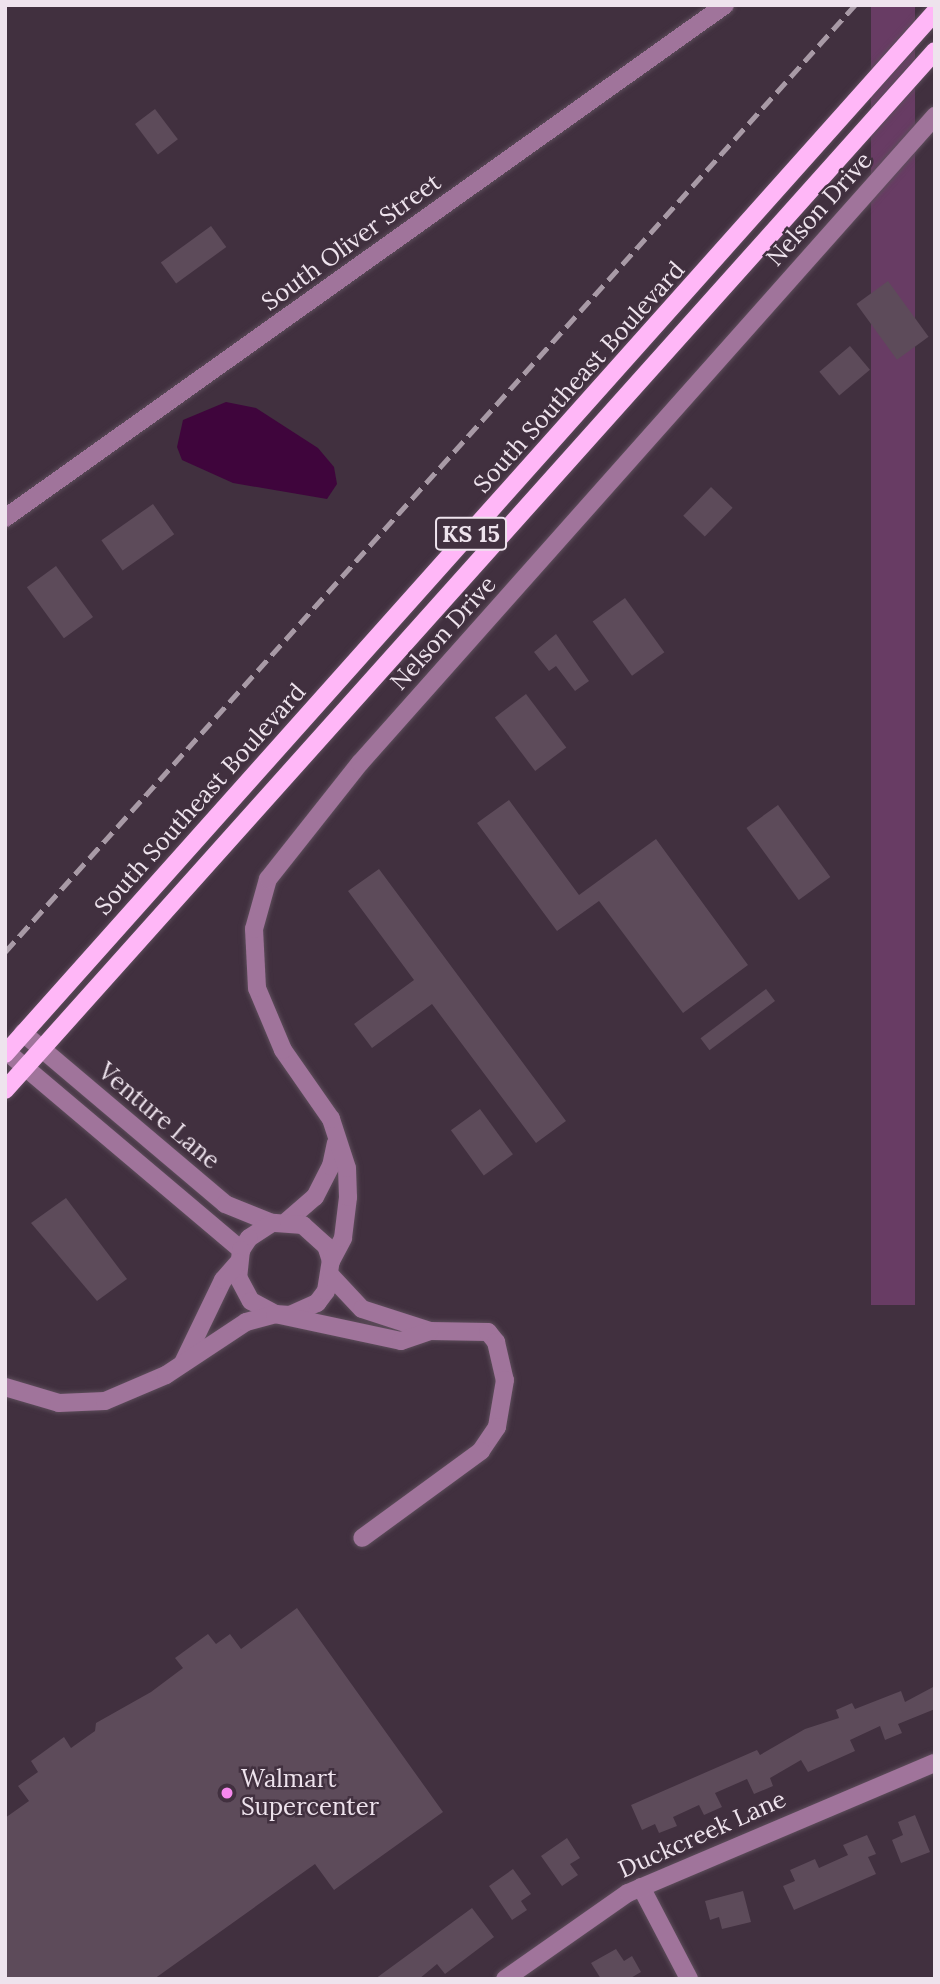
<!DOCTYPE html>
<style>
body{margin:0}
#map{position:relative;width:940px;height:1984px;overflow:hidden;background:#41303f;font-family:Lora,serif}
div>[style]{position:absolute}
.green>*{inset:0;background:#683c64;transform-origin:0 0}
.water>*{inset:0;background:#3f053c}
.building>*{inset:0;background:#5d4b5a;transform-origin:0 0}
.roads{filter:drop-shadow(0 0 2px #5d4d5b) drop-shadow(0 0 2px #5d4d5b)}
.minor>*{height:18px;margin:-9px;padding:0 9px;transform-origin:9px;border-radius:9px;background:#a0749b}
.major>*{height:18px;margin:-9px;padding:0 9px;transform-origin:9px;border-radius:9px;background:#ffb7f7}
.rail>*{height:5px;margin-top:-2.5px;transform-origin:0;background:repeating-linear-gradient(90deg,#a89aa6 0 14px,transparent 0 21px)}
.dots>*{width:19px;height:19px;translate:-50% -50%;box-sizing:border-box;border:4px solid #41303f;border-radius:50%}
span{translate:-50% -50%;white-space:nowrap;text-align:center;line-height:1.15;-webkit-text-stroke:5px #41303f;paint-order:stroke}
.shield-label span{padding:2px 5px;background:#41303f;border:2px solid;border-radius:5px;-webkit-text-stroke-width:0}
.shield-label{font-size:23px;color:#eee3ed;font-weight:700}
.street-label{font-size:24px;color:#eee3ed}
.poi-label{font-size:24px;color:#eee3ed}
.left{translate:0 -50%;text-align:left}
.frame{position:absolute;inset:0;border:7px solid #eee3ed;pointer-events:none}
</style>
<div id="map">
<div class="green">
<i style="left:871px;top:5px;width:44px;height:1300px"></i>
</div>
<div class="water">
<i style="clip-path:polygon(226px 402px,256px 408px,318px 448px,334px 467px,337px 484px,327px 499px,233px 483px,182px 460px,177px 447px,183px 420px)"></i>
</div>
<div class="building">
<i style="left:155px;top:109px;width:38px;height:25px;rotate:53deg"></i>
<i style="left:211px;top:226px;width:26px;height:62px;rotate:54deg"></i>
<i style="left:888px;top:281px;width:69px;height:39px;rotate:54deg"></i>
<i style="left:850px;top:346px;width:31px;height:40px;rotate:50deg"></i>
<i style="left:711px;top:487px;width:30px;height:40px;rotate:44deg"></i>
<i style="left:153px;top:504px;width:37px;height:63px;rotate:55deg"></i>
<i style="left:56px;top:566px;width:63px;height:36px;rotate:54deg"></i>
<i style="left:625px;top:598px;width:67px;height:40px;rotate:54deg"></i>
<i style="clip-path:polygon(556px 634px,589px 681px,575px 691px,556px 666px,549px 671px,534px 652px)"></i>
<i style="left:526px;top:694px;width:67px;height:39px;rotate:53deg"></i>
<i style="clip-path:polygon(509px 800px,579px 895px,656px 839px,748px 965px,683px 1013px,599px 901px,557px 931px,477px 823px)"></i>
<i style="left:778px;top:805px;width:89px;height:39px;rotate:54deg"></i>
<i style="clip-path:polygon(379px 869px,566px 1121px,536px 1143px,432px 1004px,372px 1048px,354px 1024px,414px 980px,348px 891px)"></i>
<i style="left:766px;top:989px;width:15px;height:82px;rotate:53deg"></i>
<i style="left:480px;top:1109px;width:56px;height:36px;rotate:54deg"></i>
<i style="clip-path:polygon(66px 1198px,127px 1279px,97px 1301px,31px 1223px)"></i>
<i style="clip-path:polygon(297px 1608px,443px 1812px,334px 1890px,315px 1864px,154px 1979px,5px 1979px,5px 1818px,29px 1801px,18px 1786px,38px 1772px,31px 1761px,64px 1737px,71px 1748px,95px 1731px,96px 1723px,151px 1692px,183px 1668px,175px 1658px,208px 1634px,216px 1644px,230px 1634px,241px 1649px)"></i>
<i style="clip-path:polygon(935px 1686px,935px 1709px,898px 1724px,902px 1733px,885px 1740px,880px 1726px,850px 1740px,855px 1751px,808px 1772px,801px 1760px,770px 1778px,773px 1786px,754px 1794px,747px 1779px,715px 1793px,722px 1807px,704px 1815px,699px 1805px,673px 1817px,677px 1826px,659px 1833px,655px 1824px,642px 1830px,631px 1805px,757px 1750px,760px 1755px,805px 1729px,839px 1718px,836px 1710px,852px 1703px,855px 1709px,901px 1691px,905px 1702px)"></i>
<i style="clip-path:polygon(915px 1815px,930px 1852px,901px 1863px,892px 1840px,903px 1835px,898px 1822px)"></i>
<i style="clip-path:polygon(867px 1835px,876px 1854px,868px 1857px,876px 1874px,794px 1910px,783px 1886px,795px 1881px,790px 1870px,815px 1859px,819px 1868px,848px 1855px,843px 1845px)"></i>
<i style="clip-path:polygon(567px 1838px,580px 1858px,570px 1864px,578px 1875px,562px 1886px,541px 1856px)"></i>
<i style="clip-path:polygon(513px 1869px,531px 1894px,521px 1901px,527px 1910px,512px 1920px,489px 1886px)"></i>
<i style="clip-path:polygon(743px 1891px,751px 1922px,722px 1929px,719px 1917px,710px 1920px,705px 1901px)"></i>
<i style="clip-path:polygon(472px 1908px,494px 1937px,445px 1974px,437px 1964px,419px 1979px,375px 1979px)"></i>
<i style="clip-path:polygon(616px 1949px,624px 1961px,632px 1956px,641px 1972px,629px 1979px,601px 1979px,591px 1963px)"></i>
</div>
<div class="roads">
<div class="minor">
<i style="left:5px;top:518px;width:884px;rotate:-35.47deg"></i>
<i style="left:23px;top:1033px;width:265px;rotate:40.2deg"></i>
<i style="left:225px;top:1204px;width:51px;rotate:22deg"></i>
<i style="left:7px;top:1052px;width:307px;rotate:40.2deg"></i>
<i style="left:287px;top:1221px;width:37px;rotate:-41deg"></i>
<i style="left:315px;top:1197px;width:35px;rotate:-63deg"></i>
<i style="left:331px;top:1166px;width:24px;rotate:-78deg"></i>
<i style="left:331px;top:1261px;width:16px;rotate:-108deg"></i>
<i style="left:326px;top:1246px;width:31px;rotate:-138deg"></i>
<i style="left:303px;top:1225px;width:31px;rotate:-176deg"></i>
<i style="left:272px;top:1223px;width:27px;rotate:147deg"></i>
<i style="left:249px;top:1238px;width:14px;rotate:124deg"></i>
<i style="left:241px;top:1250px;width:27px;rotate:96deg"></i>
<i style="left:238px;top:1277px;width:27px;rotate:62deg"></i>
<i style="left:251px;top:1301px;width:27px;rotate:28deg"></i>
<i style="left:275px;top:1314px;width:15px;rotate:4deg"></i>
<i style="left:290px;top:1315px;width:30px;rotate:-24deg"></i>
<i style="left:317px;top:1303px;width:15px;rotate:-53deg"></i>
<i style="left:326px;top:1291px;width:30px;rotate:-81deg"></i>
<i style="left:331px;top:1261px;width:26px;rotate:-62deg"></i>
<i style="left:343px;top:1238px;width:41px;rotate:-83deg"></i>
<i style="left:348px;top:1197px;width:29px;rotate:-92deg"></i>
<i style="left:347px;top:1168px;width:52px;rotate:-108.1deg"></i>
<i style="left:331px;top:1119px;width:84px;rotate:-124.8deg"></i>
<i style="left:283px;top:1050px;width:67px;rotate:-112.8deg"></i>
<i style="left:257px;top:988px;width:59px;rotate:-92.9deg"></i>
<i style="left:254px;top:929px;width:52px;rotate:-74.4deg"></i>
<i style="left:268px;top:879px;width:148px;rotate:-51.6deg"></i>
<i style="left:360px;top:763px;width:866px;rotate:-48.37deg"></i>
<i style="left:331px;top:1276px;width:45px;rotate:46.8deg"></i>
<i style="left:362px;top:1309px;width:71px;rotate:17.9deg"></i>
<i style="left:430px;top:1331px;width:58px;rotate:1deg"></i>
<i style="left:488px;top:1332px;width:13px;rotate:51deg"></i>
<i style="left:496px;top:1342px;width:39px;rotate:77deg"></i>
<i style="left:505px;top:1380px;width:48px;rotate:99.7deg"></i>
<i style="left:497px;top:1427px;width:29px;rotate:124deg"></i>
<i style="left:481px;top:1451px;width:147px;rotate:143.8deg"></i>
<i style="left:183px;top:1363px;width:92px;rotate:-64.3deg"></i>
<i style="left:223px;top:1280px;width:23px;rotate:-49deg"></i>
<i style="left:5px;top:1387px;width:56px;rotate:16.5deg"></i>
<i style="left:59px;top:1403px;width:46px;rotate:-2.5deg"></i>
<i style="left:105px;top:1401px;width:66px;rotate:-23.1deg"></i>
<i style="left:166px;top:1375px;width:96px;rotate:-33.5deg"></i>
<i style="left:246px;top:1322px;width:30px;rotate:-15deg"></i>
<i style="left:275px;top:1314px;width:129px;rotate:12.1deg"></i>
<i style="left:401px;top:1341px;width:31px;rotate:-19deg"></i>
<i style="left:641px;top:1887px;width:104px;rotate:62.4deg"></i>
<i style="left:505px;top:1979px;width:150px;rotate:-35deg"></i>
<i style="left:628px;top:1893px;width:333px;rotate:-23deg"></i>
</div>
<div class="major">
<i style="left:5px;top:1054px;width:1397px;rotate:-48.25deg"></i>
<i style="left:5px;top:1090px;width:1394px;rotate:-48.17deg"></i>
</div>
</div>
<div class="rail">
<i style="left:5px;top:952px;width:1273px;rotate:-48.09deg"></i>
</div>
<div class="dots">
<i style="left:227px;top:1793px;background:#f688ed"></i>
</div>
<div class="shield-label">
<span style="left:471px;top:534px">KS 15</span>
</div>
<div class="street-label">
<span style="left:819px;top:209px;rotate:-48deg">Nelson Drive</span>
<span style="left:351px;top:242px;rotate:-36deg">South Oliver Street</span>
<span style="left:579px;top:377px;rotate:-48deg">South Southeast Boulevard</span>
<span style="left:443px;top:633px;rotate:-48deg">Nelson Drive</span>
<span style="left:200px;top:799px;rotate:-48deg">South Southeast Boulevard</span>
<span style="left:159px;top:1116px;rotate:40deg">Venture Lane</span>
<span style="left:702px;top:1834px;rotate:-24deg">Duckcreek Lane</span>
</div>
<div class="poi-label">
<span class="left" style="left:241px;top:1793px">Walmart<br>Supercenter</span>
</div>
<div class="frame"></div>
</div>
